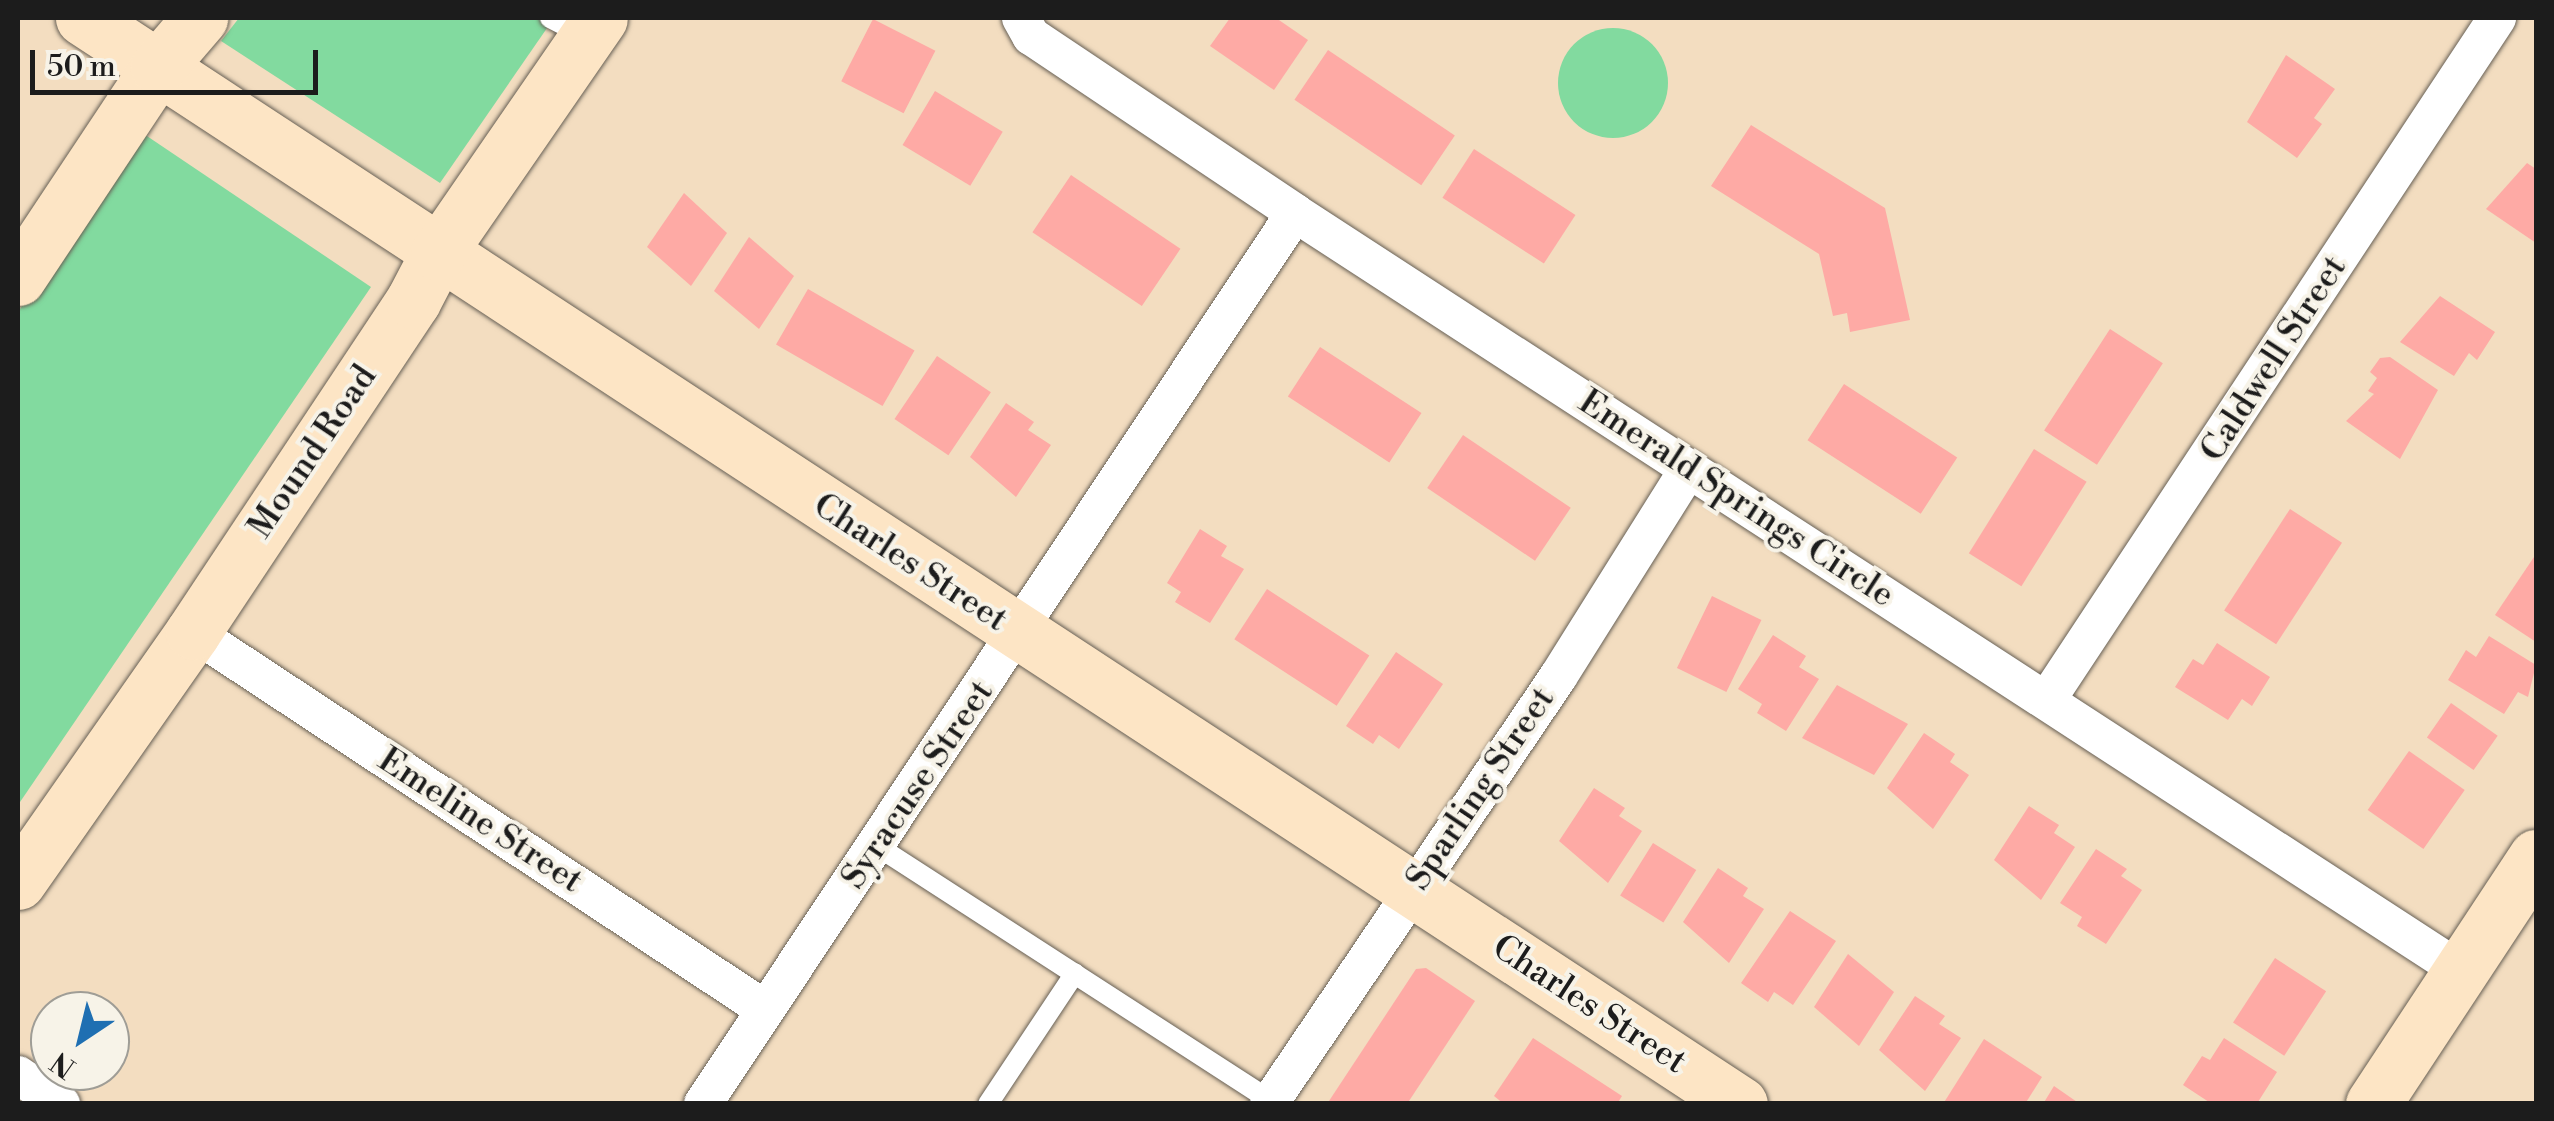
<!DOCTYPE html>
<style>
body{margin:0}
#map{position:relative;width:2554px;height:1121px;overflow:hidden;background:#f3ddc0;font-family:"Libre Bodoni",serif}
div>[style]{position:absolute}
.green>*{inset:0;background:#82da9f}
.round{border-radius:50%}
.building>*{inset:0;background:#feaaa5;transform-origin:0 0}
.roads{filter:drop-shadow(0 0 2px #676055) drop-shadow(0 0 2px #676055)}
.lane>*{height:20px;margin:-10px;padding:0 10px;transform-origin:10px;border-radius:10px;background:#fff}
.street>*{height:38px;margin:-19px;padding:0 19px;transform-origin:19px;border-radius:19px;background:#fff}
.secondary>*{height:55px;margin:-27.5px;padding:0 27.5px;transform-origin:27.5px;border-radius:27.5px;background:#fde5c5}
span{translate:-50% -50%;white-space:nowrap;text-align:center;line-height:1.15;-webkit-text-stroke:8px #f7f3e8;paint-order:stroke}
.street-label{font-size:35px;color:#1c1c1c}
.frame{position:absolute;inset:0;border:20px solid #1c1c1c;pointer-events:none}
.north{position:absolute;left:30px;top:991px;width:100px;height:100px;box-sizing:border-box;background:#f7f3e8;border:2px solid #9f9d96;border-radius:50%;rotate:215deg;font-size:28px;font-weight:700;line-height:40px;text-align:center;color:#1c1c1c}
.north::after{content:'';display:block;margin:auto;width:35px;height:45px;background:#1f6fb2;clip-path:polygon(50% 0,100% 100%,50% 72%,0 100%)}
.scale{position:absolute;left:30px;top:50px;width:288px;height:45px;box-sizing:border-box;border:5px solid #1c1c1c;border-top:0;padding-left:12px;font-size:30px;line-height:35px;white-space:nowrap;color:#1c1c1c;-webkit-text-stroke:8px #f7f3e8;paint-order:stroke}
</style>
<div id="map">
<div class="green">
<i style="clip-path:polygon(239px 18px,554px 18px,440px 183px,221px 41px)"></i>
<i class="round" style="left:1558px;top:28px;width:110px;height:110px"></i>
<i style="clip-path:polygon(138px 130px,371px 287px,18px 805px,18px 312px)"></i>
</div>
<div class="building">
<i style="clip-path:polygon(1230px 18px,1276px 18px,1308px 40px,1274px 90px,1210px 46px)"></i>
<i style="left:873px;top:19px;width:70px;height:70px;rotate:27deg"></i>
<i style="left:1328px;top:50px;width:153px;height:60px;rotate:34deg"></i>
<i style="clip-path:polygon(2286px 55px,2335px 89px,2314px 118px,2322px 124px,2297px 158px,2247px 122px)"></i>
<i style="left:935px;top:91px;width:79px;height:63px;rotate:31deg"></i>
<i style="clip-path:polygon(1751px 125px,1885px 208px,1910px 320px,1850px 332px,1847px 313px,1833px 316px,1819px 254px,1711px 186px)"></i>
<i style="left:1474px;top:149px;width:121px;height:58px;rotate:33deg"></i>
<i style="clip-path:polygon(2527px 163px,2536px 169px,2536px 243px,2486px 209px)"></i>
<i style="left:1071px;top:175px;width:132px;height:69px;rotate:34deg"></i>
<i style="clip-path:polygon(684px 193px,727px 233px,691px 286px,647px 247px)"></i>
<i style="clip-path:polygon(749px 237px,794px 276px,759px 329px,714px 291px)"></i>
<i style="left:808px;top:289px;width:123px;height:64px;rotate:30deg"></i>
<i style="clip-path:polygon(2440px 296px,2495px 332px,2477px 360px,2469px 353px,2454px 376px,2400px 342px)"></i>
<i style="left:2110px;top:329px;width:63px;height:121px;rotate:33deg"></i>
<i style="left:1320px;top:347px;width:121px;height:59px;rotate:33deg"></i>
<i style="left:937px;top:356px;width:65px;height:76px;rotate:34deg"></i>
<i style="clip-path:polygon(2390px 357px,2438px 390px,2400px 459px,2346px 421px,2374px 394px,2368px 391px,2377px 378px,2370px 372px,2380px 358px)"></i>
<i style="left:1844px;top:384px;width:135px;height:67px;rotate:33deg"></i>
<i style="clip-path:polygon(1006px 403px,1034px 422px,1028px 430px,1051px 445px,1016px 497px,970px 457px)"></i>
<i style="left:1463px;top:435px;width:130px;height:64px;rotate:34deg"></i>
<i style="left:2034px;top:449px;width:62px;height:123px;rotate:32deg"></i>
<i style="left:2290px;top:509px;width:62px;height:121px;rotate:33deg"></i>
<i style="clip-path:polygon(1200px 529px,1227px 546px,1221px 556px,1244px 569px,1210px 623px,1175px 602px,1181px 592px,1167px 583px)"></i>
<i style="clip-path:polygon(2536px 554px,2536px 642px,2495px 615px)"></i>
<i style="left:1267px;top:589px;width:122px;height:60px;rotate:33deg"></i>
<i style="left:1712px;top:596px;width:55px;height:80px;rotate:26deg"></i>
<i style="clip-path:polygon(1773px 635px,1806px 656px,1799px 667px,1819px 679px,1786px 731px,1757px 713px,1762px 704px,1738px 689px)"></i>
<i style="clip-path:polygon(2489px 636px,2536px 665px,2528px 697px,2518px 692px,2504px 714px,2448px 680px,2466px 650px,2476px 657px)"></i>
<i style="clip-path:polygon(2217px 643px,2270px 677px,2252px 706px,2242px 699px,2228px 720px,2175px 687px,2193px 659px,2203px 665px)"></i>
<i style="clip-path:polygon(1396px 652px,1443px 684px,1399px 749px,1379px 735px,1373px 744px,1346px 726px)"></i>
<i style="clip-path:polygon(1837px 685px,1908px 724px,1874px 775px,1802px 738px)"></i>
<i style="left:2451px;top:703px;width:57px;height:42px;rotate:35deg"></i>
<i style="clip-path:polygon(1924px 733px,1955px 754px,1950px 762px,1969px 775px,1933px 829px,1887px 788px)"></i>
<i style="left:2409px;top:751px;width:68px;height:72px;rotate:35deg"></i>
<i style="clip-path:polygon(1594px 788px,1625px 808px,1619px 816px,1642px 831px,1608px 883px,1559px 841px)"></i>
<i style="clip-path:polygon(2029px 806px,2059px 825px,2054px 833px,2075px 847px,2041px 900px,1994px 860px)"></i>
<i style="left:1653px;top:843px;width:51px;height:62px;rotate:32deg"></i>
<i style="clip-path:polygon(2096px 849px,2127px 869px,2121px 876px,2142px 890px,2106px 944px,2077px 926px,2082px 917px,2060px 903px)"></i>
<i style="clip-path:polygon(1718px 868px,1748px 888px,1743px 896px,1764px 909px,1729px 963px,1683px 922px)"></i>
<i style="clip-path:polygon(1790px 911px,1836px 941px,1793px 1005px,1774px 992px,1768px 1002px,1741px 983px)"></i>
<i style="clip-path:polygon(1848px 954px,1894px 992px,1859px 1046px,1814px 1007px)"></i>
<i style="left:2275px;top:958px;width:61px;height:77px;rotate:33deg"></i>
<i style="clip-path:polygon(1426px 968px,1475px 1001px,1407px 1104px,1327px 1104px,1416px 969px)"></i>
<i style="clip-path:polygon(1915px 996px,1945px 1016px,1939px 1024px,1961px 1038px,1925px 1091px,1879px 1050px)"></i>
<i style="clip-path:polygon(1533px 1038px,1622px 1096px,1617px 1104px,1504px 1104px,1494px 1096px)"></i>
<i style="clip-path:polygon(2224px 1038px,2277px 1072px,2258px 1102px,2212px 1104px,2183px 1085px,2202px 1056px,2210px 1060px)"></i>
<i style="clip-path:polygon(1984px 1039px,2042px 1077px,2025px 1104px,1943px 1104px)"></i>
<i style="clip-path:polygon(2054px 1086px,2080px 1104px,2043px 1104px)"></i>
</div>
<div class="roads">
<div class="lane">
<i style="left:550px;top:18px;width:39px;rotate:27deg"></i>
<i style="left:877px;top:846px;width:475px;rotate:32.9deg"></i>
<i style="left:988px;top:1104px;width:157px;rotate:-56.4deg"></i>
</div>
<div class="street">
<i style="left:1021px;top:18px;width:21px;rotate:61deg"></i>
<i style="left:1031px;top:36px;width:318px;rotate:33.8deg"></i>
<i style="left:1295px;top:213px;width:1389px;rotate:33.02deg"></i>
<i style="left:193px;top:632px;width:686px;rotate:33.41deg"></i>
<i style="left:2048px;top:698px;width:815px;rotate:-56.56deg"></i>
<i style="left:18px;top:1075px;width:52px;rotate:34deg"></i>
<i style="left:703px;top:1104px;width:1070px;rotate:-56.4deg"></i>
<i style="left:1269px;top:1104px;width:516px;rotate:-55.91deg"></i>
<i style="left:1558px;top:677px;width:243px;rotate:-57.9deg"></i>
</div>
<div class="secondary">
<i style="left:83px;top:18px;width:1981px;rotate:33.24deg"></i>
<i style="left:18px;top:278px;width:253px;rotate:-56.4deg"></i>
<i style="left:158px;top:67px;width:65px;rotate:-49.4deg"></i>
<i style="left:18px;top:882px;width:305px;rotate:-55deg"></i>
<i style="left:193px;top:632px;width:397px;rotate:-56.4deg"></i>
<i style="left:413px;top:301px;width:54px;rotate:-62.5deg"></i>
<i style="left:438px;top:253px;width:285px;rotate:-55.4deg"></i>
<i style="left:2373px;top:1104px;width:296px;rotate:-56.6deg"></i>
</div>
</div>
<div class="street-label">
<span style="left:2274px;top:359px;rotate:-57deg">Caldwell Street</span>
<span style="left:313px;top:452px;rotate:-56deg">Mound Road</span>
<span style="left:1736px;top:499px;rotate:33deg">Emerald Springs Circle</span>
<span style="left:910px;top:563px;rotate:33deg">Charles Street</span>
<span style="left:918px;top:785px;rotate:-56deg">Syracuse Street</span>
<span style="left:1481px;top:789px;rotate:-56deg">Sparling Street</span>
<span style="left:480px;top:821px;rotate:33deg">Emeline Street</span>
<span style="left:1589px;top:1005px;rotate:33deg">Charles Street</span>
</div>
<div class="frame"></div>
<div class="north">N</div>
<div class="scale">50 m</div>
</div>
